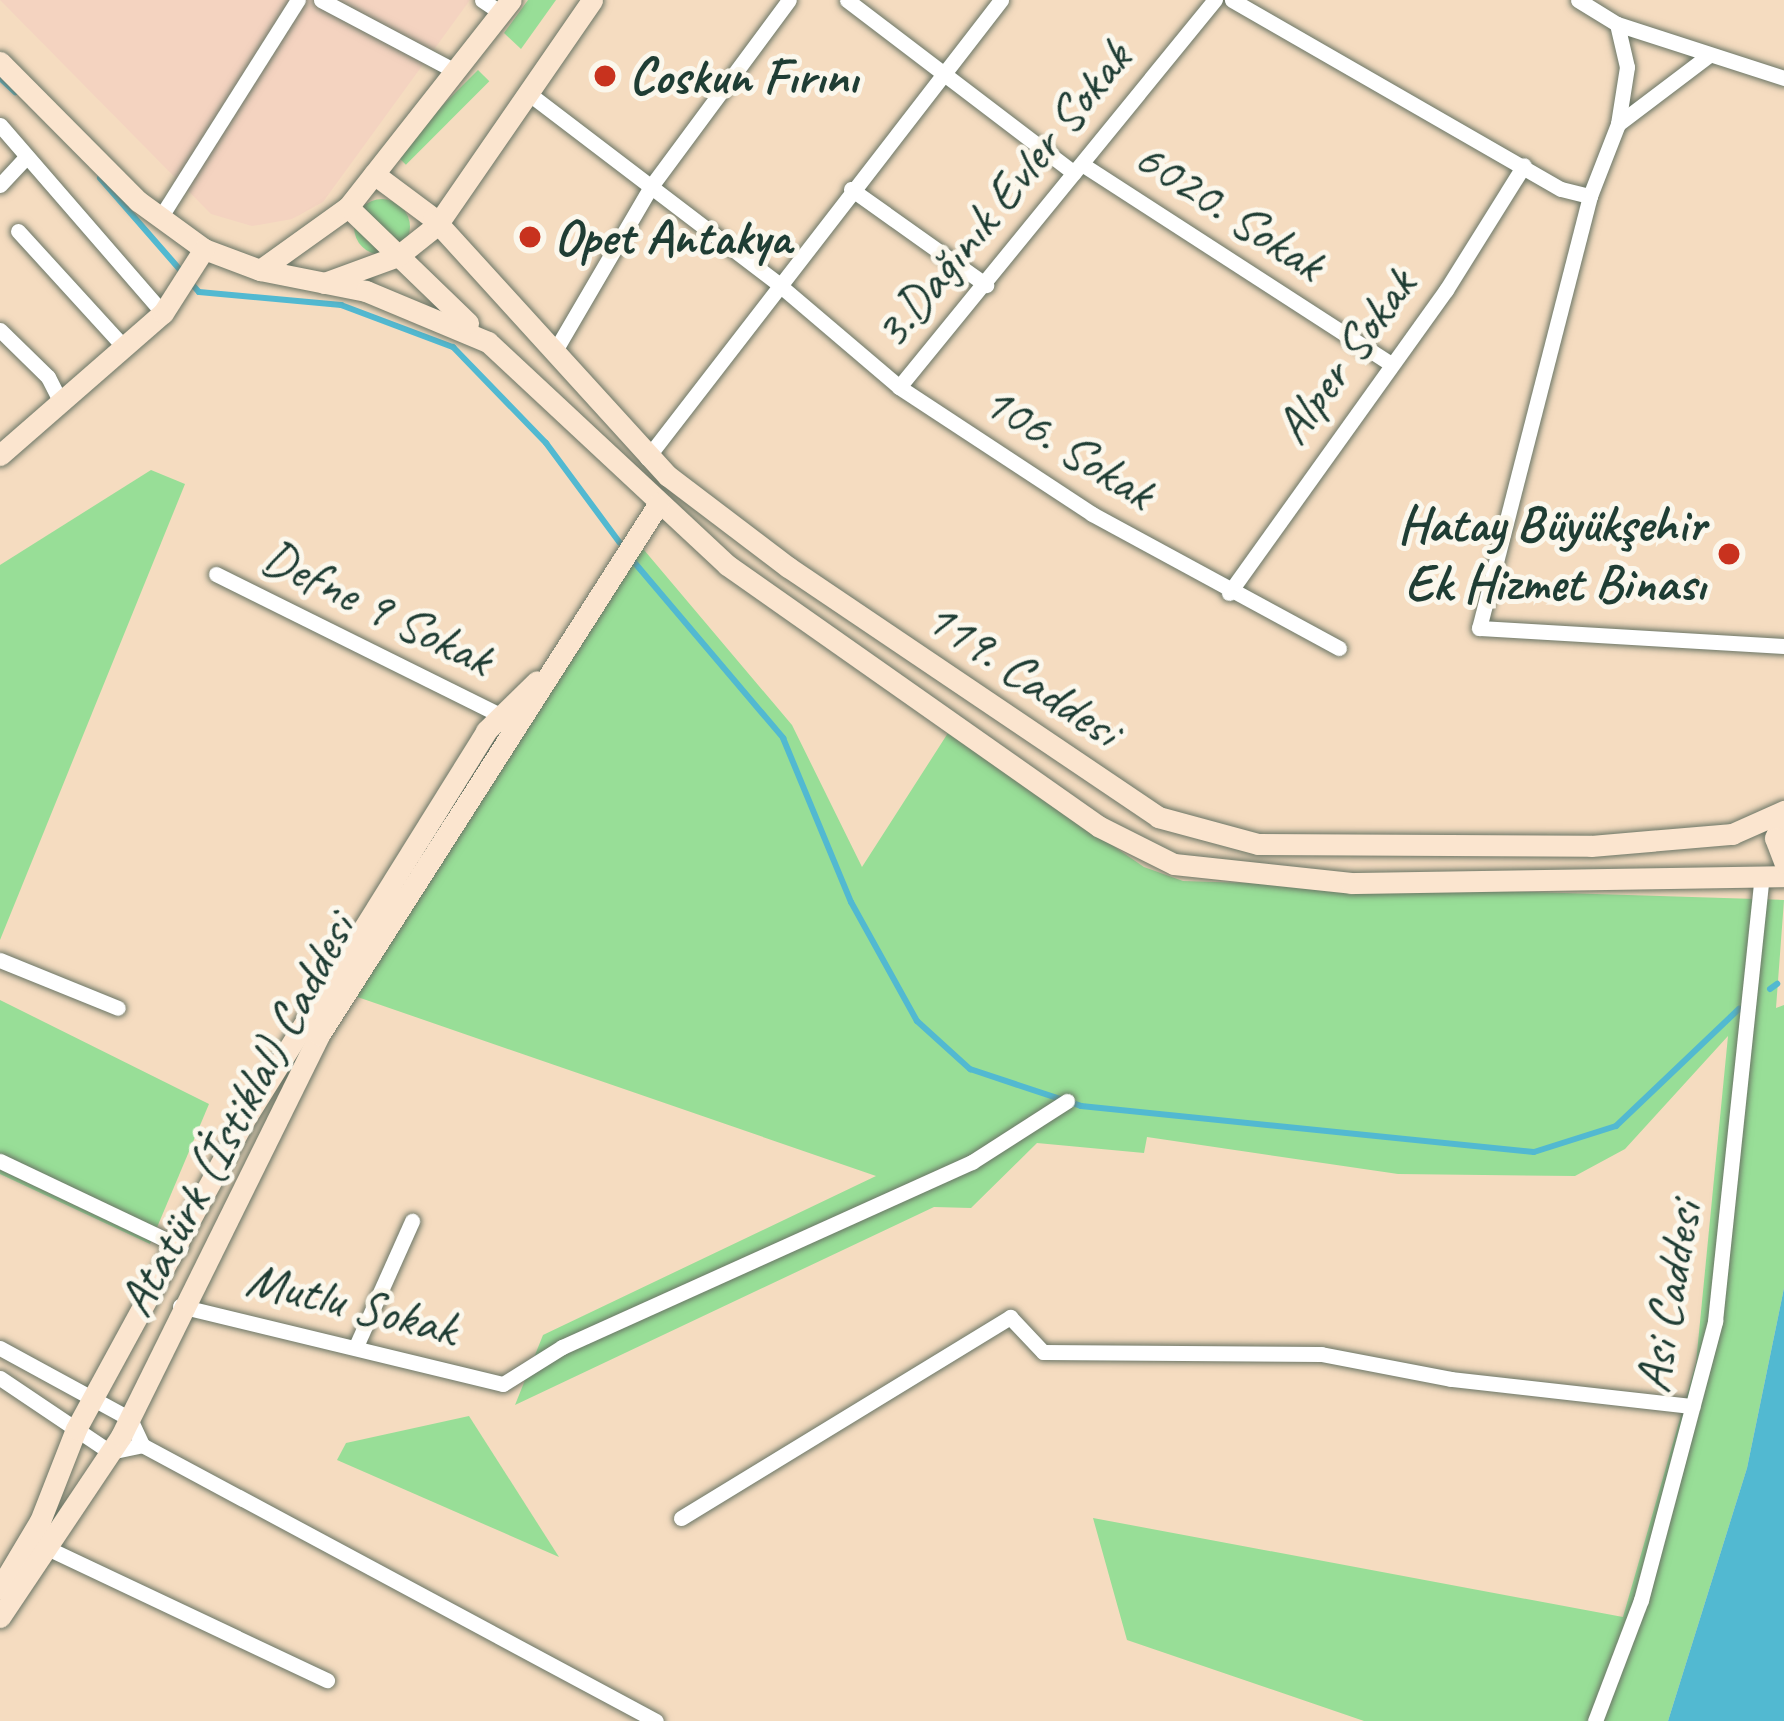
<!DOCTYPE html>
<meta charset="utf-8">
<style>
body{margin:0}
#map{position:relative;width:1784px;height:1721px;overflow:hidden;background:#f5dcc0;font-family:Caveat,sans-serif}
div>[style]{position:absolute}
.built>*{inset:0;background:#f4d3c0}
.green>*{inset:0;background:#98de97;transform-origin:0 0}
.round{border-radius:50%}
.water>*{inset:0;background:#52b9d1}
.stream>*{height:6px;margin:-3px;padding:0 3px;transform-origin:3px;border-radius:3px;background:#52b9d1}
.roads{filter:drop-shadow(0 0 3px #6a7565) drop-shadow(0 0 3px #6a7565)}
.street>*{height:15px;margin:-7.5px;padding:0 7.5px;transform-origin:7.5px;border-radius:7.5px;background:#fff}
.secondary>*{height:21px;margin:-10.5px;padding:0 10.5px;transform-origin:10.5px;border-radius:10.5px;background:#fbe5cf}
.dots>*{width:33px;height:33px;translate:-50% -50%;box-sizing:border-box;border:6px solid #fbf7ec;border-radius:50%}
span{translate:-50% -50%;white-space:nowrap;text-align:center;line-height:1.15;-webkit-text-stroke:10px #fbf7ec;paint-order:stroke}
.poi-label{font-size:51px;color:#1f3d34;font-weight:700}
.left{translate:0 -50%;text-align:left}
.right{translate:-100% -50%;text-align:right}
.street-label{font-size:51px;color:#1f3d34}
</style>
<div id="map">
<div class="built">
<i style="clip-path:polygon(0 0,470px 0,323px 202px,292px 219px,252px 226px,211px 214px)"></i>
</div>
<div class="green">
<i style="clip-path:polygon(528px 0,556px 0,521px 49px,504px 33px)"></i>
<i style="left:478px;top:70px;width:16px;height:118px;rotate:45deg"></i>
<i class="round" style="left:354px;top:199px;width:56px;height:56px"></i>
<i style="clip-path:polygon(151px 470px,185px 484px,0 940px,0 565px)"></i>
<i style="clip-path:polygon(639px 544px,792px 725px,862px 867px,948px 733px,1144px 867px,1183px 881px,1784px 900px,1776px 1008px,1784px 1005px,1784px 1288px,1747px 1468px,1668px 1721px,1364px 1721px,1127px 1640px,1093px 1518px,1623px 1617px,1696px 1363px,1728px 1036px,1625px 1149px,1575px 1176px,1398px 1174px,1147px 1137px,1144px 1153px,1037px 1143px,971px 1208px,934px 1207px,515px 1405px,543px 1335px,876px 1176px,343px 992px)"></i>
<i style="clip-path:polygon(0 1000px,209px 1104px,150px 1244px,0 1174px)"></i>
<i style="clip-path:polygon(469px 1416px,559px 1557px,337px 1460px,346px 1443px)"></i>
</div>
<div class="water">
<i style="clip-path:polygon(1784px 1288px,1784px 1721px,1668px 1721px,1747px 1468px)"></i>
</div>
<div class="stream">
<i style="left:0;top:78px;width:21px;rotate:43deg"></i>
<i style="left:100px;top:178px;width:125px;rotate:48.9deg"></i>
<i style="left:190px;top:282px;width:13px;rotate:48deg"></i>
<i style="left:199px;top:292px;width:143px;rotate:5.2deg"></i>
<i style="left:341px;top:305px;width:120px;rotate:20.6deg"></i>
<i style="left:453px;top:347px;width:134px;rotate:45.9deg"></i>
<i style="left:546px;top:443px;width:124px;rotate:53.5deg"></i>
<i style="left:634px;top:562px;width:231px;rotate:49.7deg"></i>
<i style="left:783px;top:738px;width:178px;rotate:67.5deg"></i>
<i style="left:851px;top:902px;width:136px;rotate:61deg"></i>
<i style="left:917px;top:1021px;width:72px;rotate:42.2deg"></i>
<i style="left:970px;top:1069px;width:117px;rotate:18.4deg"></i>
<i style="left:1081px;top:1106px;width:455px;rotate:5.8deg"></i>
<i style="left:1534px;top:1152px;width:86px;rotate:-17.6deg"></i>
<i style="left:1616px;top:1126px;width:170px;rotate:-43.6deg"></i>
<i style="left:1770px;top:989px;width:9px;rotate:-36deg"></i>
</div>
<div class="roads">
<div class="street">
<i style="left:321px;top:0;width:152px;rotate:27.9deg"></i>
<i style="left:482px;top:0;width:23px;rotate:34deg"></i>
<i style="left:847px;top:0;width:285px;rotate:37.3deg"></i>
<i style="left:1232px;top:0;width:379px;rotate:29.9deg"></i>
<i style="left:1561px;top:189px;width:30px;rotate:14deg"></i>
<i style="left:1578px;top:0;width:46px;rotate:31.6deg"></i>
<i style="left:1617px;top:24px;width:176px;rotate:17.9deg"></i>
<i style="left:1617px;top:24px;width:44px;rotate:76.9deg"></i>
<i style="left:1627px;top:67px;width:58px;rotate:99deg"></i>
<i style="left:1618px;top:124px;width:77px;rotate:111.3deg"></i>
<i style="left:1590px;top:196px;width:446px;rotate:104.4deg"></i>
<i style="left:1479px;top:628px;width:306px;rotate:3.4deg"></i>
<i style="left:528px;top:93px;width:313px;rotate:37.3deg"></i>
<i style="left:777px;top:283px;width:160px;rotate:40.4deg"></i>
<i style="left:899px;top:387px;width:231px;rotate:33.3deg"></i>
<i style="left:1092px;top:514px;width:281px;rotate:28.5deg"></i>
<i style="left:1618px;top:124px;width:113px;rotate:-37.1deg"></i>
<i style="left:0;top:125px;width:249px;rotate:49.1deg"></i>
<i style="left:1085px;top:166px;width:363px;rotate:32.9deg"></i>
<i style="left:0;top:185px;width:35px;rotate:-47deg"></i>
<i style="left:851px;top:189px;width:166px;rotate:35.4deg"></i>
<i style="left:160px;top:218px;width:258px;rotate:-57.7deg"></i>
<i style="left:18px;top:231px;width:157px;rotate:47.6deg"></i>
<i style="left:0;top:330px;width:67px;rotate:44.4deg"></i>
<i style="left:48px;top:377px;width:27px;rotate:63deg"></i>
<i style="left:556px;top:349px;width:190px;rotate:-59.7deg"></i>
<i style="left:652px;top:185px;width:230px;rotate:-53.5deg"></i>
<i style="left:899px;top:387px;width:500px;rotate:-50.8deg"></i>
<i style="left:647px;top:458px;width:579px;rotate:-52.3deg"></i>
<i style="left:216px;top:574px;width:319px;rotate:26.4deg"></i>
<i style="left:1229px;top:593px;width:373px;rotate:-54.4deg"></i>
<i style="left:1446px;top:290px;width:147px;rotate:-58deg"></i>
<i style="left:0;top:960px;width:127px;rotate:22.1deg"></i>
<i style="left:0;top:1161px;width:200px;rotate:25.4deg"></i>
<i style="left:180px;top:1306px;width:332px;rotate:13.6deg"></i>
<i style="left:503px;top:1384px;width:70px;rotate:-32.1deg"></i>
<i style="left:562px;top:1347px;width:450px;rotate:-24.3deg"></i>
<i style="left:972px;top:1162px;width:113px;rotate:-32.7deg"></i>
<i style="left:357px;top:1344px;width:135px;rotate:-65.9deg"></i>
<i style="left:0;top:1348px;width:148px;rotate:28.6deg"></i>
<i style="left:130px;top:1419px;width:29px;rotate:65deg"></i>
<i style="left:0;top:1378px;width:133px;rotate:33.9deg"></i>
<i style="left:110px;top:1452px;width:33px;rotate:-12deg"></i>
<i style="left:142px;top:1445px;width:583px;rotate:28.23deg"></i>
<i style="left:681px;top:1518px;width:386px;rotate:-31.4deg"></i>
<i style="left:1010px;top:1317px;width:48px;rotate:46.7deg"></i>
<i style="left:1043px;top:1352px;width:278px;rotate:0.4deg"></i>
<i style="left:1321px;top:1354px;width:132px;rotate:10.9deg"></i>
<i style="left:1451px;top:1379px;width:243px;rotate:6.4deg"></i>
<i style="left:45px;top:1547px;width:312px;rotate:25.3deg"></i>
<i style="left:1595px;top:1721px;width:129px;rotate:-69.2deg"></i>
<i style="left:1641px;top:1600px;width:289px;rotate:-75.1deg"></i>
<i style="left:1715px;top:1321px;width:447px;rotate:-84deg"></i>
</div>
<div class="secondary">
<i style="left:0;top:62px;width:196px;rotate:45.2deg"></i>
<i style="left:138px;top:201px;width:82px;rotate:36deg"></i>
<i style="left:204px;top:249px;width:60px;rotate:20.6deg"></i>
<i style="left:260px;top:270px;width:108px;rotate:11.2deg"></i>
<i style="left:366px;top:291px;width:132px;rotate:22.7deg"></i>
<i style="left:488px;top:342px;width:327px;rotate:43deg"></i>
<i style="left:727px;top:565px;width:454px;rotate:35.1deg"></i>
<i style="left:1098px;top:826px;width:85px;rotate:26.6deg"></i>
<i style="left:1174px;top:864px;width:178px;rotate:6.1deg"></i>
<i style="left:1351px;top:883px;width:433px;rotate:-0.9deg"></i>
<i style="left:374px;top:174px;width:74px;rotate:36.7deg"></i>
<i style="left:433px;top:218px;width:349px;rotate:47.7deg"></i>
<i style="left:668px;top:476px;width:151px;rotate:37.2deg"></i>
<i style="left:788px;top:567px;width:447px;rotate:34deg"></i>
<i style="left:1158px;top:817px;width:104px;rotate:15.1deg"></i>
<i style="left:1258px;top:844px;width:333px;rotate:0.3deg"></i>
<i style="left:1591px;top:846px;width:142px;rotate:-4.9deg"></i>
<i style="left:1732px;top:834px;width:57px;rotate:-23.9deg"></i>
<i style="left:348px;top:207px;width:167px;rotate:44deg"></i>
<i style="left:260px;top:270px;width:108px;rotate:-35.6deg"></i>
<i style="left:348px;top:207px;width:263px;rotate:-51.8deg"></i>
<i style="left:324px;top:283px;width:79px;rotate:-20deg"></i>
<i style="left:398px;top:256px;width:50px;rotate:-38.5deg"></i>
<i style="left:437px;top:225px;width:273px;rotate:-55.4deg"></i>
<i style="left:0;top:455px;width:216px;rotate:-41.1deg"></i>
<i style="left:163px;top:313px;width:76px;rotate:-57.4deg"></i>
<i style="left:1784px;top:815px;width:25px;rotate:111deg"></i>
<i style="left:1775px;top:838px;width:26px;rotate:69deg"></i>
<i style="left:0;top:1588px;width:78px;rotate:-59.2deg"></i>
<i style="left:40px;top:1521px;width:99px;rotate:-68.6deg"></i>
<i style="left:76px;top:1429px;width:359px;rotate:-61.4deg"></i>
<i style="left:248px;top:1114px;width:451px;rotate:-58.1deg"></i>
<i style="left:486px;top:731px;width:71px;rotate:-44.4deg"></i>
<i style="left:0;top:1617px;width:218px;rotate:-56.2deg"></i>
<i style="left:121px;top:1436px;width:447px;rotate:-63.7deg"></i>
<i style="left:319px;top:1035px;width:631px;rotate:-57.42deg"></i>
</div>
</div>
<div class="dots">
<i style="left:605px;top:76px;background:#c8321e"></i>
<i style="left:530px;top:237px;background:#c8321e"></i>
<i style="left:1729px;top:554px;background:#c8321e"></i>
</div>
<div class="poi-label">
<span class="left" style="left:629px;top:76px">Coskun Fırını</span>
<span class="left" style="left:554px;top:237px">Opet Antakya</span>
<span class="right" style="left:1705px;top:554px">Hatay Büyükşehir<br>Ek Hizmet Binası</span>
</div>
<div class="street-label">
<span style="left:1002px;top:195px;rotate:-51deg">3.Dağınık Evler Sokak</span>
<span style="left:1230px;top:210px;rotate:33deg">6020. Sokak</span>
<span style="left:1345px;top:356px;rotate:-54deg">Alper Sokak</span>
<span style="left:1069px;top:446px;rotate:32deg">106. Sokak</span>
<span style="left:378px;top:607px;rotate:26deg">Defne 9 Sokak</span>
<span style="left:1023px;top:673px;rotate:34deg">119. Caddesi</span>
<span style="left:236px;top:1115px;rotate:-62deg">Atatürk (İstiklal) Caddesi</span>
<span style="left:1668px;top:1297px;rotate:-80deg">Asi Caddesi</span>
<span style="left:352px;top:1303px;rotate:14deg">Mutlu Sokak</span>
</div>
</div>
